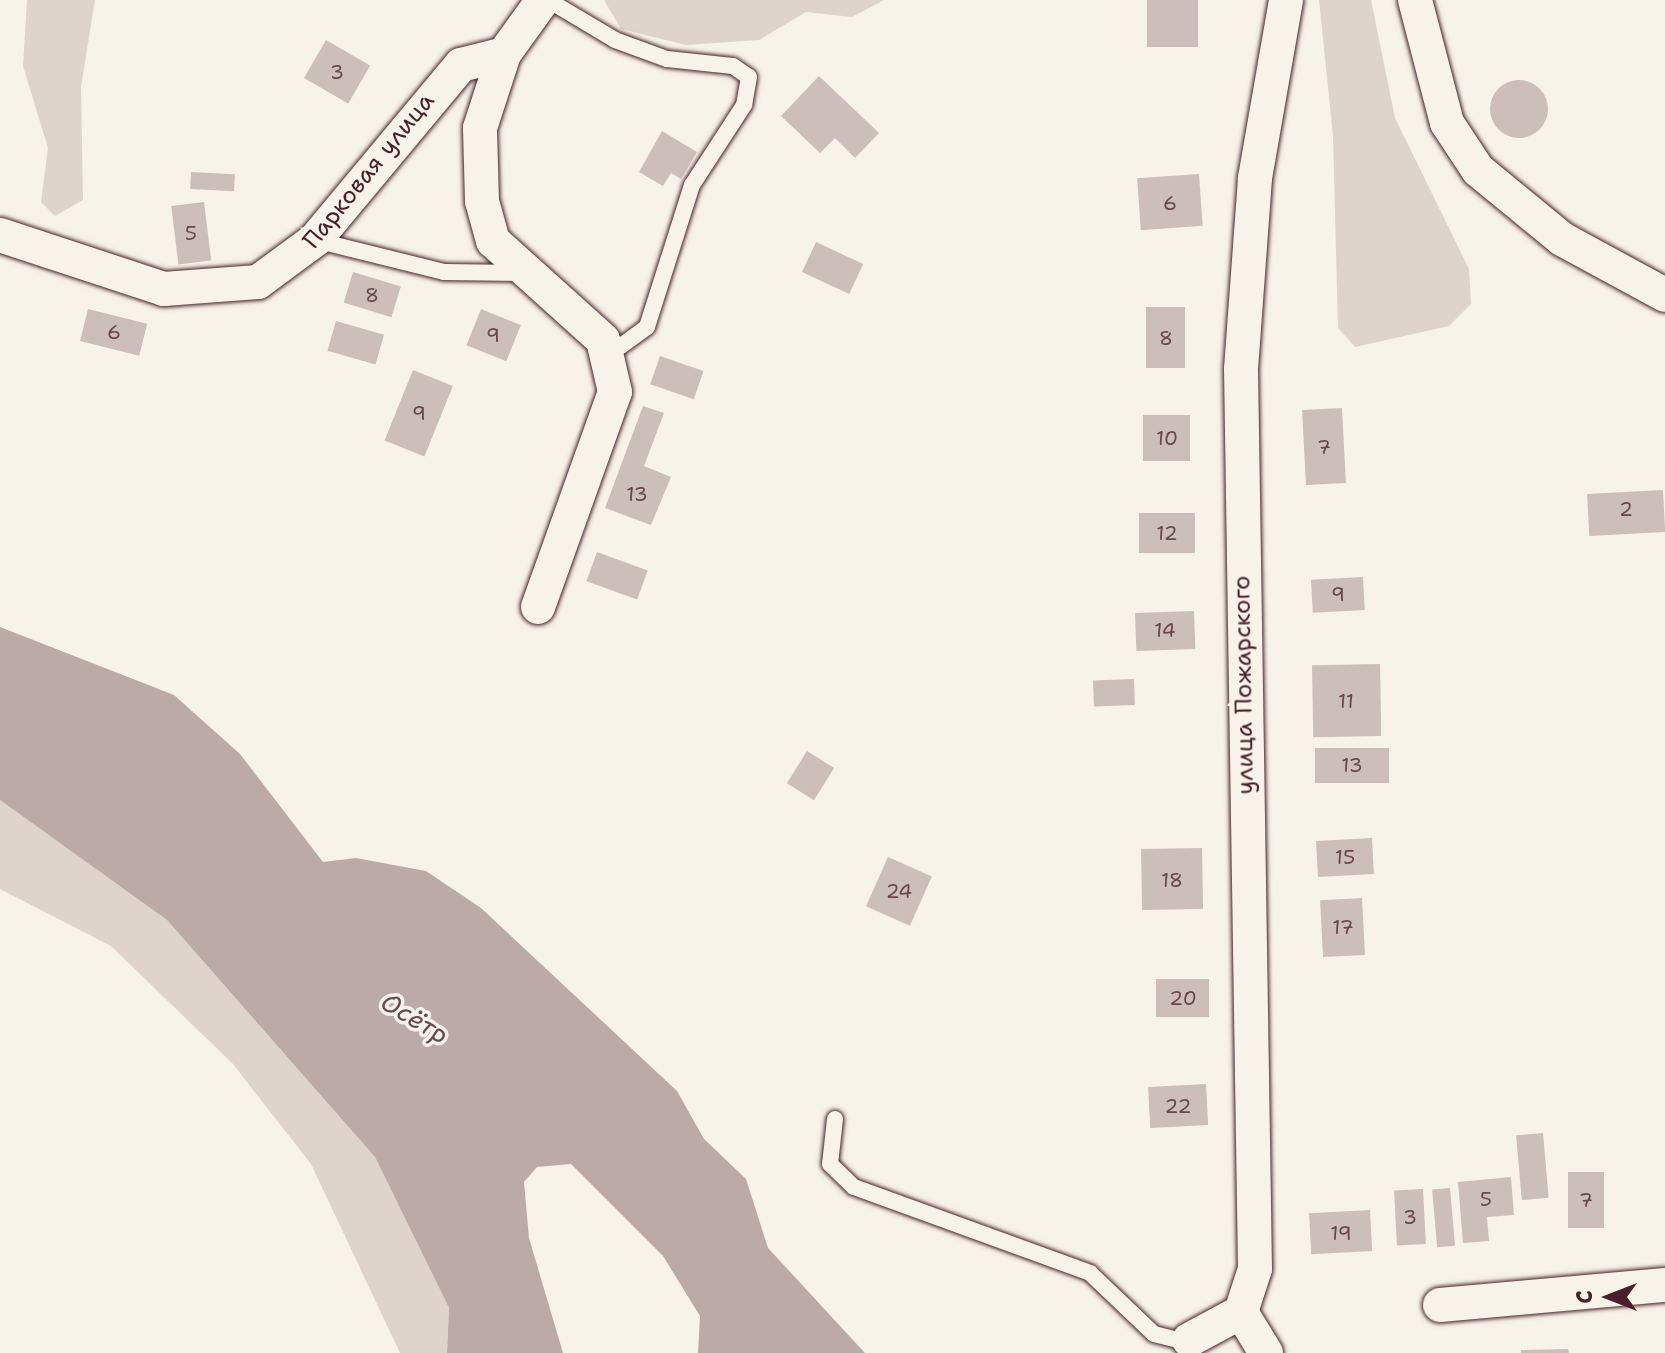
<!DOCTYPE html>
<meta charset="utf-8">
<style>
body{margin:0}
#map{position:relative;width:1665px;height:1353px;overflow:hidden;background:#f7f3e8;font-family:"Shantell Sans",sans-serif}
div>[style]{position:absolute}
.green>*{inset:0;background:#ded4cc}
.water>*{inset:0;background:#bcaaa7}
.building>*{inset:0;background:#ccbfb9;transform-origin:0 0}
.round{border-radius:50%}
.roads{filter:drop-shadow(0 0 2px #4a1f2b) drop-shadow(0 0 2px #4a1f2b)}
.service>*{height:16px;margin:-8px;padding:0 8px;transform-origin:8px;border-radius:8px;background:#f7f3e8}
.minor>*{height:34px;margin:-17px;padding:0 17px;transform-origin:17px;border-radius:17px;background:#f7f3e8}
span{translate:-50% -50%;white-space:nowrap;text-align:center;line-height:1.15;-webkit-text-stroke:7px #f7f3e8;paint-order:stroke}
.number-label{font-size:20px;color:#6a474e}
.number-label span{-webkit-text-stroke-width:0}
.street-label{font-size:24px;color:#4a1f2b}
.water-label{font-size:26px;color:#6c4950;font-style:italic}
.north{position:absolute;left:1569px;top:1257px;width:80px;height:80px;-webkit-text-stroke:6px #f7f3e8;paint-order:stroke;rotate:270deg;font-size:22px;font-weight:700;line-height:32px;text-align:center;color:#4a1f2b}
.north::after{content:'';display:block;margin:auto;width:28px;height:36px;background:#4a1f2b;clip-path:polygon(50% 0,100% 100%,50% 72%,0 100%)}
</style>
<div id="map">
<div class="green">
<i style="clip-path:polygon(27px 0,95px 0,81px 87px,83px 200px,55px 216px,41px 202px,48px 148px,23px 66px)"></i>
<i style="clip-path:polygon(604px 0,884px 0,852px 17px,806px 12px,759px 40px,686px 45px,621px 29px)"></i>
<i style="clip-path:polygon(1319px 0,1371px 0,1395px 118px,1469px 269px,1471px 304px,1449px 326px,1355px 347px,1338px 328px,1333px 136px)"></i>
<i style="clip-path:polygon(0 800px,167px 920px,375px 1157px,449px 1308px,447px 1353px,400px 1353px,311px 1164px,233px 1064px,111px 946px,0 889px)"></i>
</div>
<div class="water">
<i style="clip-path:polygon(0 627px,174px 695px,240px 754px,323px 862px,356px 858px,426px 871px,481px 908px,677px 1091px,704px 1139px,746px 1179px,768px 1248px,865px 1353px,698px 1353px,700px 1316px,663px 1256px,571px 1164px,537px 1167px,524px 1182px,529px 1238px,563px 1353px,447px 1353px,449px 1308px,375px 1157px,167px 920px,0 800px)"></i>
</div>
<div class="building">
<i style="left:1147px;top:0;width:51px;height:47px"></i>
<i style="left:326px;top:40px;width:51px;height:44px;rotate:30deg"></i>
<i style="clip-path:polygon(819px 76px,879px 133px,855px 158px,835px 138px,820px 153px,781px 116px)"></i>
<i class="round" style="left:1490px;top:80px;width:58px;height:58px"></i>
<i style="clip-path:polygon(662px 131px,697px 152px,681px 179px,671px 173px,663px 186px,639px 172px)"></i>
<i style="left:191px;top:172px;width:44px;height:17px;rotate:3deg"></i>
<i style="left:1199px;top:174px;width:52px;height:62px;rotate:86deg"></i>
<i style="left:204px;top:202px;width:59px;height:33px;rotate:83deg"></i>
<i style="left:816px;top:242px;width:52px;height:33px;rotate:25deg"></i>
<i style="left:353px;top:272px;width:50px;height:32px;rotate:17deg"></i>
<i style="left:1146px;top:307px;width:39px;height:61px"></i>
<i style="left:88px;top:309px;width:61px;height:33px;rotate:14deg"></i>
<i style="left:481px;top:309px;width:43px;height:39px;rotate:22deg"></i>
<i style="left:336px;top:321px;width:50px;height:31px;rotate:16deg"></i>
<i style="left:660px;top:356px;width:46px;height:30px;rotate:19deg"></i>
<i style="left:413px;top:370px;width:43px;height:76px;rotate:22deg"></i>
<i style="clip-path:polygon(643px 406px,664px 413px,644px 466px,671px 477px,651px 525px,605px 508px)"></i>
<i style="left:1342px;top:408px;width:75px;height:40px;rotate:87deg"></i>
<i style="left:1143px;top:415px;width:47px;height:46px"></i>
<i style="left:1663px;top:490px;width:42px;height:76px;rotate:87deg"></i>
<i style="left:1139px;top:513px;width:56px;height:40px"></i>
<i style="left:597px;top:552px;width:54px;height:31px;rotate:20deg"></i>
<i style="left:1363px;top:577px;width:33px;height:52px;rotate:87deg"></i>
<i style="left:1194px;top:611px;width:38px;height:59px;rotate:88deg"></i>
<i style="left:1380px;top:664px;width:72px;height:68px;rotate:89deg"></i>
<i style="left:1134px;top:679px;width:26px;height:41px;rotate:88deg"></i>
<i style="left:1315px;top:748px;width:74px;height:35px"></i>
<i style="left:807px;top:751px;width:32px;height:38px;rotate:32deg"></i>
<i style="left:1372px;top:838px;width:36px;height:56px;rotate:87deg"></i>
<i style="left:1202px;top:848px;width:61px;height:61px;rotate:89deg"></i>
<i style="left:888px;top:857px;width:48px;height:54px;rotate:24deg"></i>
<i style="left:1362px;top:898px;width:57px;height:42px;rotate:87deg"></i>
<i style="left:1156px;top:979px;width:53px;height:38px"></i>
<i style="left:1206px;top:1084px;width:41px;height:58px;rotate:87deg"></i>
<i style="left:1543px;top:1133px;width:65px;height:27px;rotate:85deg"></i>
<i style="left:1568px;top:1172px;width:36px;height:56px"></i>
<i style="clip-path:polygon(1511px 1177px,1514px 1215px,1487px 1217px,1489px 1241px,1463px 1243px,1458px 1182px)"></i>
<i style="left:1450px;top:1188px;width:58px;height:18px;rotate:85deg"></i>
<i style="left:1423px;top:1189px;width:55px;height:29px;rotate:87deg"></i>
<i style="left:1370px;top:1210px;width:41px;height:61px;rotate:87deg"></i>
<i style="clip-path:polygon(1568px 1349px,1569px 1353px,1521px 1353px,1521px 1350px)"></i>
</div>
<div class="roads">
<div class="service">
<i style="left:548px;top:0;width:78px;rotate:30.8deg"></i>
<i style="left:615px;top:40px;width:55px;rotate:20.1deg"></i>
<i style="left:667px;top:59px;width:66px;rotate:6.1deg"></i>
<i style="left:733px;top:66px;width:19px;rotate:35deg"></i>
<i style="left:749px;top:77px;width:28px;rotate:100deg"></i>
<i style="left:744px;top:105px;width:95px;rotate:123deg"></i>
<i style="left:692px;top:185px;width:149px;rotate:107.6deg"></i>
<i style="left:647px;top:327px;width:46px;rotate:143.9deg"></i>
<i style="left:315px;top:240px;width:133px;rotate:13.9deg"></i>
<i style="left:444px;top:272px;width:77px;rotate:0.7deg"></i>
<i style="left:835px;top:1119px;width:45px;rotate:96.3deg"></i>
<i style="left:830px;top:1164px;width:33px;rotate:44deg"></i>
<i style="left:854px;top:1187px;width:251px;rotate:20deg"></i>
<i style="left:1090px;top:1273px;width:88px;rotate:43.6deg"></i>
<i style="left:1154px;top:1334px;width:36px;rotate:14deg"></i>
</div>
<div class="minor">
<i style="left:1415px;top:0;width:127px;rotate:75.4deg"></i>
<i style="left:1447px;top:123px;width:56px;rotate:56.6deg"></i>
<i style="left:1478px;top:170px;width:109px;rotate:39.4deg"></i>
<i style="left:1562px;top:239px;width:117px;rotate:28.5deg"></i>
<i style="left:0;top:235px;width:173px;rotate:18.2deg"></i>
<i style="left:164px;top:289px;width:94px;rotate:-4.3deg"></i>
<i style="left:258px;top:282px;width:71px;rotate:-36.4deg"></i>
<i style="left:315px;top:240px;width:228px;rotate:-50.2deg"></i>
<i style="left:461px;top:65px;width:44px;rotate:-14.3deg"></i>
<i style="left:538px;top:607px;width:228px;rotate:-70.3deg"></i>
<i style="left:615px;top:392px;width:53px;rotate:-103deg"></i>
<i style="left:603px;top:340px;width:148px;rotate:-138deg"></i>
<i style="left:493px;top:241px;width:41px;rotate:-105.4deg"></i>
<i style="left:482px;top:201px;width:73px;rotate:-91.6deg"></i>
<i style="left:480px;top:128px;width:78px;rotate:-72deg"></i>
<i style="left:504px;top:54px;width:67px;rotate:-54.2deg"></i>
<i style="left:1440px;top:1305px;width:226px;rotate:-5.1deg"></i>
<i style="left:1241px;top:1312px;width:48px;rotate:58.6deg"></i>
<i style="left:1189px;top:1340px;width:59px;rotate:-28.3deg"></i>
<i style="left:1241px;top:1312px;width:45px;rotate:-72deg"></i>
<i style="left:1255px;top:1269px;width:900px;rotate:-90.89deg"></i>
<i style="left:1241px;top:369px;width:192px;rotate:-85.8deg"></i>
<i style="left:1255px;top:178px;width:181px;rotate:-80.1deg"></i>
</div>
</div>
<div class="number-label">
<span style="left:337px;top:72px">3</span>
<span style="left:1170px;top:203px">6</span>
<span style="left:191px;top:233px">5</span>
<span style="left:372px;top:295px">8</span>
<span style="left:114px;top:332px">6</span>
<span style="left:493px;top:335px">9</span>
<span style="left:1166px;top:338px">8</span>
<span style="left:419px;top:413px">9</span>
<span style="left:1167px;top:438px">10</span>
<span style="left:1324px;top:447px">7</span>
<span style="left:637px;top:494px">13</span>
<span style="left:1626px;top:509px">2</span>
<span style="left:1167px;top:533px">12</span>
<span style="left:1338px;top:594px">9</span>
<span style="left:1165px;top:630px">14</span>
<span style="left:1346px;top:701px">11</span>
<span style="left:1352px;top:765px">13</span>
<span style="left:1345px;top:857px">15</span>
<span style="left:1172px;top:880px">18</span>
<span style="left:899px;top:891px">24</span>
<span style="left:1343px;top:927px">17</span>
<span style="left:1183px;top:998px">20</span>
<span style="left:1178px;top:1106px">22</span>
<span style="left:1486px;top:1199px">5</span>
<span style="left:1586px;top:1200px">7</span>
<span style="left:1410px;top:1217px">3</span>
<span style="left:1341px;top:1233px">19</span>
</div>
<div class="street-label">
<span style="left:369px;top:171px;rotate:-51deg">Парковая улица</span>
<span style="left:1244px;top:685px;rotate:-91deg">улица Пожарского</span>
</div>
<div class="water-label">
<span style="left:415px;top:1018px;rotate:31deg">Осётр</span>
</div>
<div class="north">С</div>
</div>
